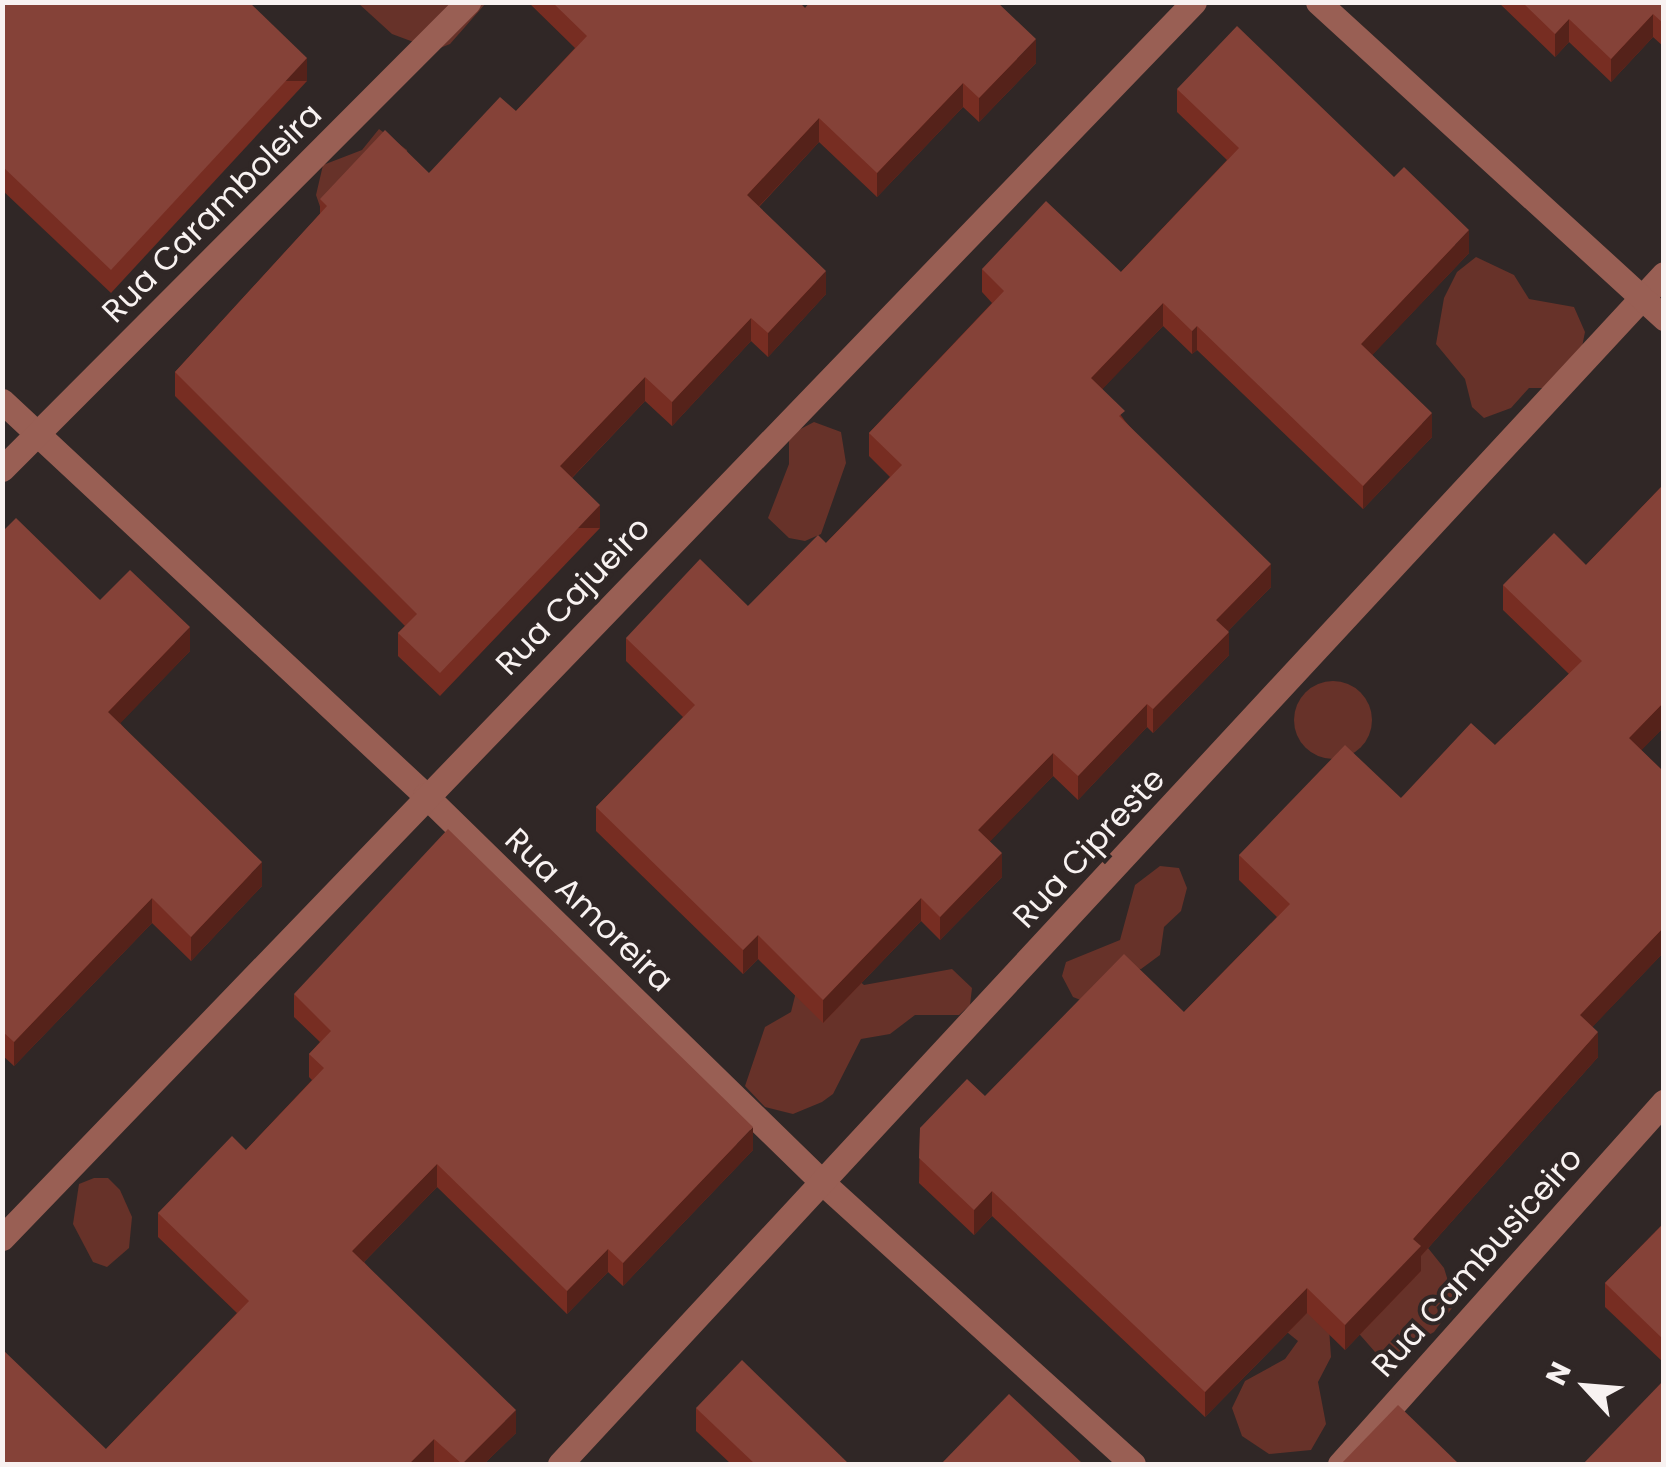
<!DOCTYPE html>
<style>
body{margin:0}
#map{position:relative;width:1666px;height:1467px;overflow:hidden;background:#302726;font-family:Poppins,sans-serif}
div>[style]{position:absolute}
.green>*{inset:0;background:#673229}
.round{border-radius:50%}
.minor>*{height:25px;margin:-12.5px;padding:0 12.5px;transform-origin:12.5px;border-radius:12.5px;background:#995f54}
.tertiary>*{height:25px;margin:-12.5px;padding:0 12.5px;transform-origin:12.5px;border-radius:12.5px;background:#995f54}
.wall>*{inset:0;background:#772d22}
.shaded-wall>*{inset:0;background:#55221a;transform-origin:0 0}
.building>*{inset:0;background:#854238}
span{translate:-50% -50%;white-space:nowrap;text-align:center;line-height:1.15;-webkit-text-stroke:8px #302726;paint-order:stroke}
.street-label{font-size:32px;color:#f8f2f1}
.frame{position:absolute;inset:0;border:5px solid #f8f2f1;pointer-events:none}
.north{position:absolute;left:1536px;top:1337px;width:100px;height:100px;-webkit-text-stroke:8px #302726;paint-order:stroke;rotate:296deg;font-size:28px;font-weight:700;line-height:40px;text-align:center;color:#f8f2f1}
.north::after{content:'';display:block;margin:auto;width:35px;height:45px;background:#f8f2f1;clip-path:polygon(50% 0,100% 100%,50% 72%,0 100%)}
</style>
<div id="map">
<div class="green">
<i style="clip-path:polygon(358px 3px,486px 3px,450px 44px,435px 50px,392px 34px)"></i>
<i style="clip-path:polygon(379px 129px,407px 150px,409px 166px,326px 224px,316px 195px,323px 165px,362px 150px)"></i>
<i style="clip-path:polygon(1476px 257px,1514px 275px,1529px 299px,1574px 307px,1585px 332px,1582px 347px,1545px 388px,1529px 388px,1511px 408px,1484px 418px,1472px 407px,1465px 379px,1436px 344px,1444px 298px,1457px 272px)"></i>
<i style="clip-path:polygon(814px 422px,841px 432px,846px 463px,821px 534px,805px 541px,789px 538px,768px 518px,789px 464px,789px 435px)"></i>
<i class="round" style="left:1294px;top:681px;width:78px;height:78px"></i>
<i style="clip-path:polygon(1160px 866px,1179px 868px,1187px 888px,1181px 911px,1164px 927px,1160px 955px,1141px 969px,1127px 968px,1088px 1003px,1073px 997px,1062px 976px,1066px 962px,1120px 940px,1135px 885px)"></i>
<i style="clip-path:polygon(842px 966px,864px 985px,952px 969px,972px 988px,970px 1005px,959px 1015px,915px 1015px,890px 1034px,861px 1039px,833px 1094px,822px 1102px,793px 1114px,765px 1107px,745px 1086px,765px 1027px,791px 1012px,798px 984px)"></i>
<i style="clip-path:polygon(94px 1178px,108px 1178px,120px 1190px,132px 1217px,129px 1248px,107px 1267px,93px 1262px,73px 1224px,79px 1184px)"></i>
<i style="clip-path:polygon(1424px 1243px,1444px 1268px,1452px 1294px,1452px 1308px,1434px 1332px,1383px 1361px,1354px 1328px,1329px 1328px,1331px 1357px,1318px 1382px,1326px 1424px,1311px 1450px,1269px 1454px,1242px 1436px,1232px 1408px,1245px 1381px,1285px 1359px,1298px 1341px,1277px 1324px)"></i>
</div>
<div class="minor">
<i style="left:2px;top:401px;width:578px;rotate:42.97deg"></i>
<i style="left:425px;top:795px;width:557px;rotate:44.27deg"></i>
<i style="left:824px;top:1184px;width:417px;rotate:42.2deg"></i>
<i style="left:2px;top:469px;width:660px;rotate:-45.06deg"></i>
<i style="left:2px;top:1238px;width:1717px;rotate:-46.04deg"></i>
<i style="left:560px;top:1464px;width:1623px;rotate:-47.15deg"></i>
<i style="left:1340px;top:1464px;width:486px;rotate:-48.2deg"></i>
</div>
<div class="tertiary">
<i style="left:1318px;top:2px;width:469px;rotate:42.4deg"></i>
</div>
<div class="wall">
<i style="clip-path:polygon(2px 2px,307px 81px,111px 293px,2px 190px)"></i>
<i style="clip-path:polygon(528px 2px,799px 2px,805px 8px,1036px 63px,979px 122px,963px 107px,877px 197px,819px 142px,759px 207px,826px 294px,768px 357px,751px 341px,672px 426px,645px 401px,572px 478px,600px 528px,440px 696px,398px 656px,398px 633px,405px 626px,175px 396px,175px 372px,320px 214px,320px 199px,429px 173px,516px 111px,575px 48px)"></i>
<i style="clip-path:polygon(1498px 2px,1664px 2px,1664px 47px,1653px 37px,1611px 82px,1569px 42px,1555px 57px)"></i>
<i style="clip-path:polygon(1177px 89px,1469px 253px,1372px 355px,1432px 437px,1363px 509px,1197px 350px,1192px 354px,1163px 326px,1102px 389px,1125px 421px,1271px 587px,1228px 631px,1229px 655px,1153px 733px,1147px 727px,1078px 800px,1053px 776px,989px 842px,1002px 877px,940px 940px,921px 921px,823px 1023px,758px 959px,743px 974px,596px 831px,596px 807px,683px 717px,626px 661px,626px 638px,748px 606px,826px 543px,890px 477px,869px 456px,869px 433px,992px 303px,982px 292px,982px 269px,1121px 272px,1227px 160px,1177px 112px)"></i>
<i style="clip-path:polygon(1664px 484px,1664px 727px,1641px 750px,1664px 772px,1664px 952px,1592px 1027px,1598px 1057px,1421px 1256px,1421px 1271px,1345px 1350px,1307px 1313px,1205px 1417px,992px 1216px,974px 1235px,919px 1183px,920px 1128px,985px 1096px,1184px 1012px,1277px 917px,1239px 880px,1239px 855px,1401px 798px,1495px 745px,1569px 674px,1503px 610px,1503px 585px,1586px 565px)"></i>
<i style="clip-path:polygon(2px 532px,100px 600px,190px 651px,120px 723px,262px 886px,191px 961px,152px 923px,14px 1066px,2px 1055px)"></i>
<i style="clip-path:polygon(294px 994px,753px 1150px,623px 1286px,608px 1272px,567px 1314px,437px 1187px,364px 1262px,516px 1433px,484px 1464px,437px 1464px,434px 1462px,431px 1464px,2px 1464px,106px 1449px,237px 1313px,158px 1237px,158px 1213px,246px 1150px,312px 1080px,309px 1077px,309px 1054px,320px 1042px,294px 1017px)"></i>
<i style="clip-path:polygon(1664px 1223px,1664px 1363px,1605px 1307px,1605px 1283px)"></i>
<i style="clip-path:polygon(696px 1408px,849px 1464px,731px 1464px,696px 1431px)"></i>
</div>
<div class="shaded-wall">
<i style="clip-path:polygon(1653px 14px,1653px 37px,1611px 82px,1611px 59px)"></i>
<i style="clip-path:polygon(1569px 19px,1569px 42px,1555px 57px,1555px 34px)"></i>
<i style="clip-path:polygon(1036px 39px,1036px 63px,979px 122px,979px 98px)"></i>
<i style="left:307px;top:58px;width:23px;height:289px;rotate:90deg"></i>
<i style="clip-path:polygon(963px 83px,963px 107px,877px 197px,877px 173px)"></i>
<i style="clip-path:polygon(819px 118px,819px 142px,747px 219px,747px 195px)"></i>
<i style="clip-path:polygon(1469px 230px,1469px 253px,1361px 367px,1361px 344px)"></i>
<i style="clip-path:polygon(826px 271px,826px 294px,768px 357px,768px 333px)"></i>
<i style="clip-path:polygon(1163px 303px,1163px 326px,1091px 401px,1091px 378px)"></i>
<i style="clip-path:polygon(751px 318px,751px 341px,672px 426px,672px 402px)"></i>
<i style="clip-path:polygon(1197px 326px,1197px 350px,1192px 354px,1192px 331px)"></i>
<i style="clip-path:polygon(645px 377px,645px 401px,560px 490px,560px 466px)"></i>
<i style="clip-path:polygon(1432px 413px,1432px 437px,1363px 509px,1363px 486px)"></i>
<i style="left:600px;top:505px;width:23px;height:232px;rotate:90deg"></i>
<i style="clip-path:polygon(1271px 564px,1271px 587px,1216px 643px,1216px 620px)"></i>
<i style="clip-path:polygon(190px 627px,190px 651px,108px 736px,108px 712px)"></i>
<i style="clip-path:polygon(1229px 632px,1229px 655px,1153px 733px,1153px 709px)"></i>
<i style="clip-path:polygon(1664px 702px,1664px 727px,1629px 763px,1629px 738px)"></i>
<i style="clip-path:polygon(1147px 704px,1147px 727px,1078px 800px,1078px 776px)"></i>
<i style="clip-path:polygon(1053px 753px,1053px 776px,978px 854px,978px 830px)"></i>
<i style="clip-path:polygon(1002px 853px,1002px 877px,940px 940px,940px 917px)"></i>
<i style="clip-path:polygon(262px 862px,262px 886px,191px 961px,191px 937px)"></i>
<i style="clip-path:polygon(152px 898px,152px 923px,14px 1066px,14px 1042px)"></i>
<i style="clip-path:polygon(921px 898px,921px 921px,823px 1023px,823px 1000px)"></i>
<i style="clip-path:polygon(1664px 927px,1664px 952px,1580px 1040px,1580px 1015px)"></i>
<i style="clip-path:polygon(758px 935px,758px 959px,743px 974px,743px 950px)"></i>
<i style="clip-path:polygon(1598px 1032px,1598px 1057px,1421px 1256px,1421px 1271px,1345px 1350px,1345px 1325px,1413px 1239px)"></i>
<i style="clip-path:polygon(753px 1127px,753px 1150px,623px 1286px,623px 1263px)"></i>
<i style="clip-path:polygon(437px 1164px,437px 1187px,352px 1274px,352px 1251px)"></i>
<i style="clip-path:polygon(992px 1191px,992px 1216px,974px 1235px,974px 1210px)"></i>
<i style="clip-path:polygon(608px 1249px,608px 1272px,567px 1314px,567px 1291px)"></i>
<i style="clip-path:polygon(1307px 1288px,1307px 1313px,1205px 1417px,1205px 1392px)"></i>
<i style="clip-path:polygon(516px 1410px,516px 1433px,484px 1464px,462px 1464px)"></i>
<i style="clip-path:polygon(434px 1439px,434px 1462px,431px 1464px,409px 1464px)"></i>
</div>
<div class="building">
<i style="clip-path:polygon(2px 2px,249px 2px,307px 58px,111px 270px,2px 166px)"></i>
<i style="clip-path:polygon(552px 2px,799px 2px,805px 8px,810px 2px,997px 2px,1036px 39px,979px 98px,963px 83px,877px 173px,819px 118px,747px 195px,826px 271px,768px 333px,751px 318px,672px 402px,645px 377px,560px 466px,600px 505px,440px 673px,398px 633px,417px 614px,175px 372px,327px 206px,320px 199px,385px 130px,429px 173px,500px 97px,516px 111px,587px 36px)"></i>
<i style="clip-path:polygon(1522px 2px,1664px 2px,1664px 24px,1653px 14px,1611px 59px,1569px 19px,1555px 34px)"></i>
<i style="clip-path:polygon(1237px 26px,1394px 177px,1404px 167px,1469px 230px,1361px 344px,1432px 413px,1363px 486px,1197px 326px,1192px 331px,1163px 303px,1091px 378px,1125px 411px,1119px 416px,1271px 564px,1216px 620px,1229px 632px,1153px 709px,1147px 704px,1078px 776px,1053px 753px,978px 830px,1002px 853px,940px 917px,921px 898px,823px 1000px,758px 935px,743px 950px,596px 807px,695px 705px,626px 638px,700px 559px,748px 606px,818px 535px,826px 543px,902px 465px,869px 433px,1004px 291px,982px 269px,1046px 201px,1121px 272px,1239px 148px,1177px 89px)"></i>
<i style="clip-path:polygon(1664px 484px,1664px 702px,1629px 738px,1664px 772px,1664px 927px,1580px 1015px,1598px 1032px,1413px 1239px,1421px 1246px,1345px 1325px,1307px 1288px,1205px 1392px,992px 1191px,974px 1210px,919px 1158px,920px 1128px,967px 1079px,985px 1096px,1124px 954px,1184px 1012px,1290px 904px,1239px 855px,1345px 745px,1401px 798px,1471px 723px,1495px 745px,1582px 661px,1503px 585px,1554px 533px,1586px 565px)"></i>
<i style="clip-path:polygon(16px 518px,100px 600px,130px 570px,190px 627px,108px 712px,262px 862px,191px 937px,152px 898px,14px 1042px,2px 1031px,2px 532px)"></i>
<i style="clip-path:polygon(448px 829px,753px 1127px,623px 1263px,608px 1249px,567px 1291px,437px 1164px,352px 1251px,516px 1410px,462px 1464px,434px 1439px,409px 1464px,2px 1464px,2px 1349px,106px 1449px,249px 1301px,158px 1213px,232px 1136px,246px 1150px,324px 1068px,309px 1054px,331px 1031px,294px 994px)"></i>
<i style="clip-path:polygon(1664px 1223px,1664px 1340px,1605px 1283px)"></i>
<i style="clip-path:polygon(742px 1360px,849px 1464px,755px 1464px,696px 1408px)"></i>
<i style="clip-path:polygon(1664px 1380px,1664px 1464px,1583px 1464px)"></i>
<i style="clip-path:polygon(1009px 1394px,1083px 1464px,941px 1464px)"></i>
<i style="clip-path:polygon(1398px 1405px,1459px 1464px,1341px 1464px)"></i>
</div>
<div class="street-label">
<span style="left:212px;top:213px;rotate:-45deg">Rua Caramboleira</span>
<span style="left:573px;top:596px;rotate:-46deg">Rua Cajueiro</span>
<span style="left:1089px;top:848px;rotate:-47deg">Rua Cipreste</span>
<span style="left:589px;top:910px;rotate:44deg">Rua Amoreira</span>
<span style="left:1477px;top:1262px;rotate:-48deg">Rua Cambusiceiro</span>
</div>
<div class="frame"></div>
<div class="north">N</div>
</div>
